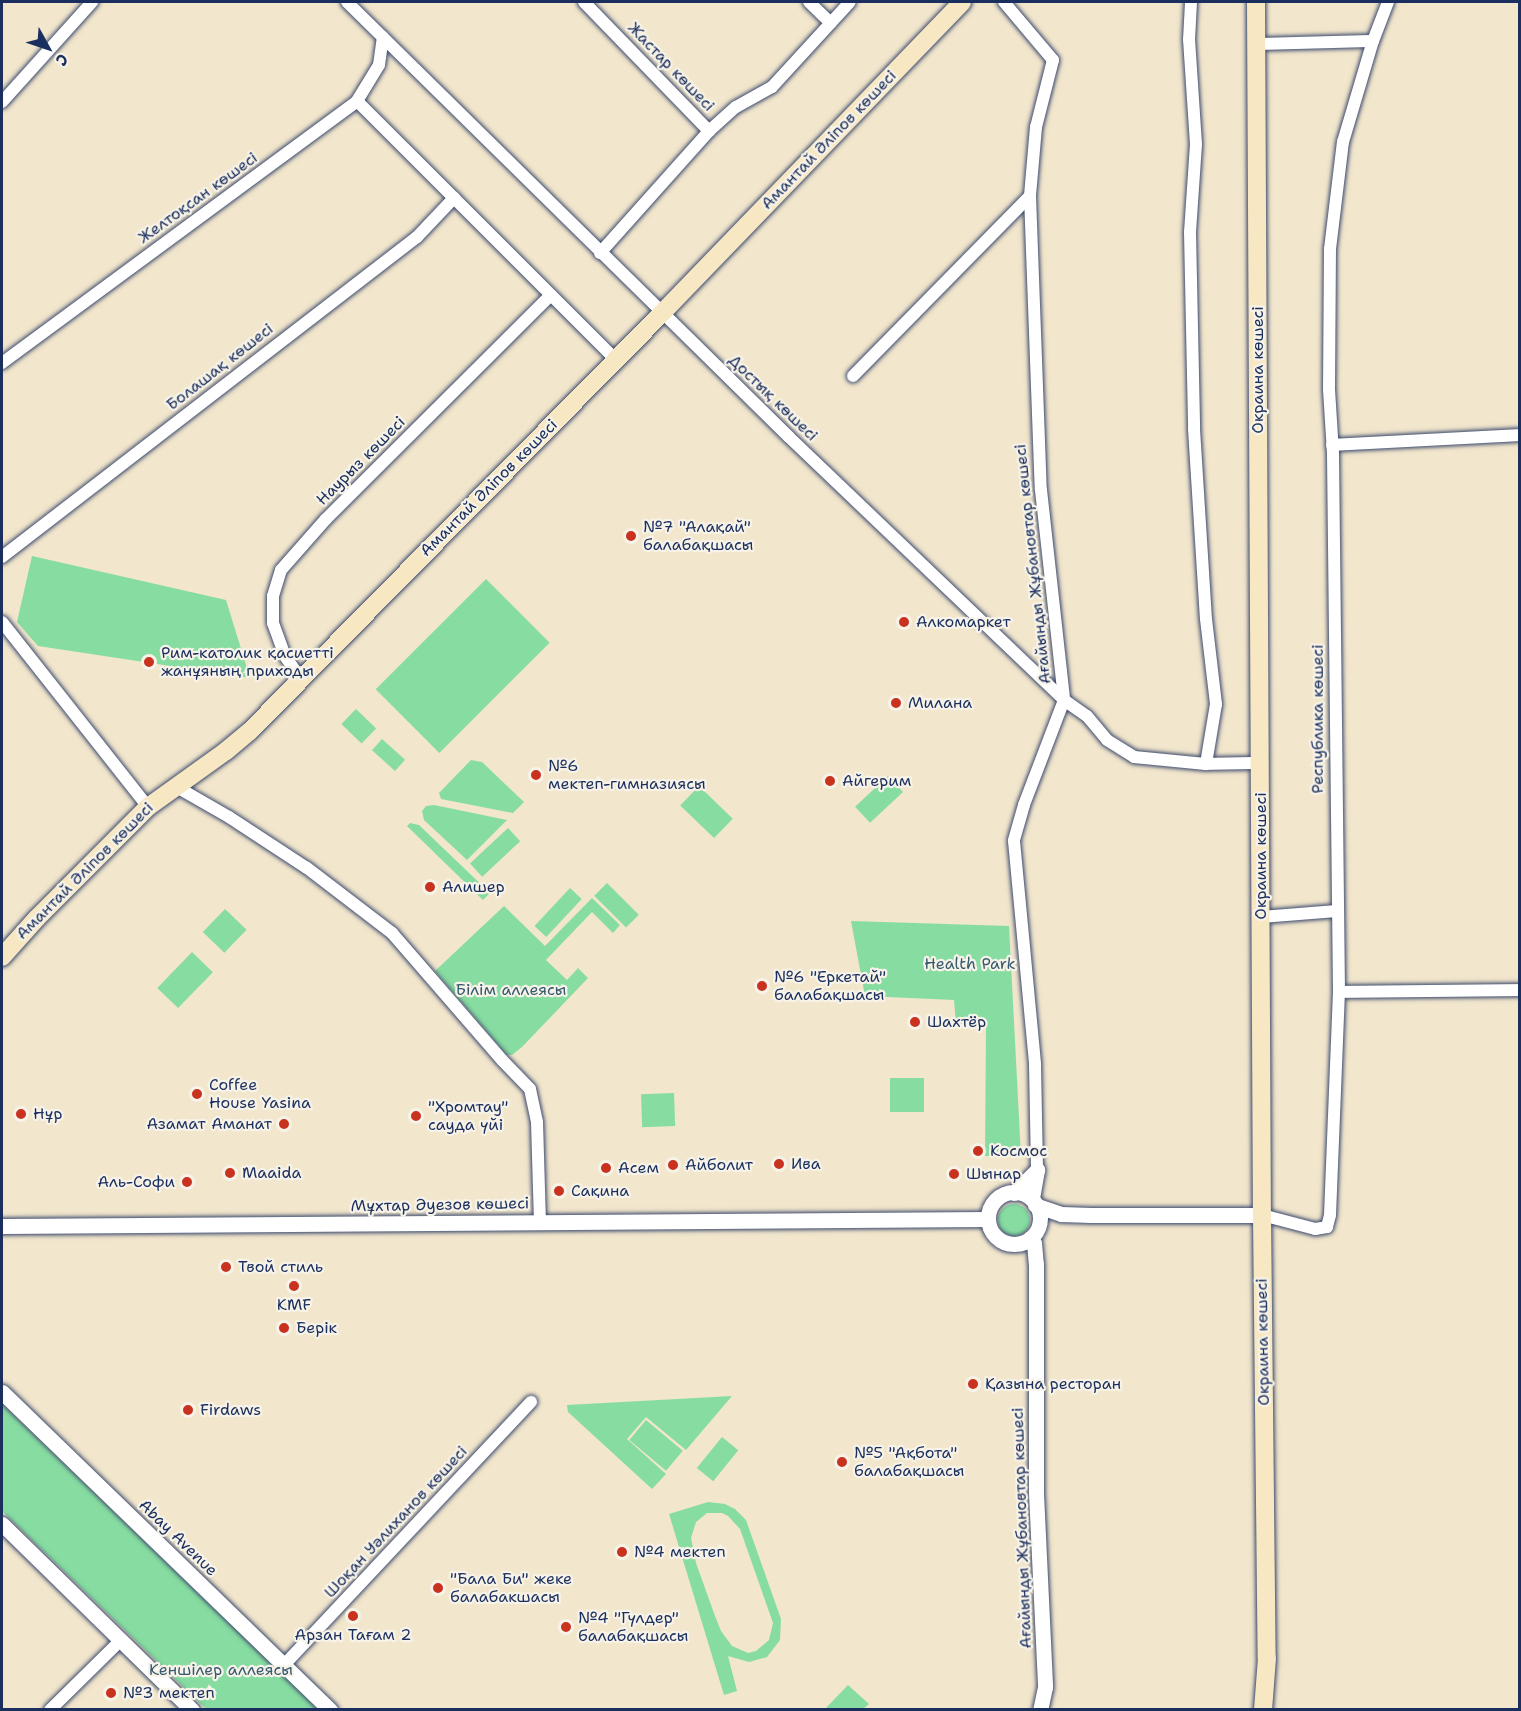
<!DOCTYPE html>
<meta charset="utf-8">
<style>
body{margin:0}
#map{position:relative;width:1521px;height:1711px;overflow:hidden;background:#f2e6cc;font-family:"Shantell Sans",sans-serif}
div>[style]{position:absolute}
.green>*{inset:0;background:#87dda1;transform-origin:0 0}
.round{border-radius:50%}
.roads{filter:drop-shadow(0 0 2px #3b4a6e) drop-shadow(0 0 2px #3b4a6e)}
.minor>*{height:12px;margin:-6px;padding:0 6px;transform-origin:6px;border-radius:6px;background:#fff}
.tertiary>*{height:15px;margin:-7.5px;padding:0 7.5px;transform-origin:7.5px;border-radius:7.5px;background:#fff}
.tertiary>.ring{margin:-7.5px;padding:0;box-sizing:content-box;background:none;border:15px solid #fff;border-radius:50%}
.secondary>*{height:18px;margin:-9px;padding:0 9px;transform-origin:9px;border-radius:9px;background:#f7e8c3}
.dots>*{width:16px;height:16px;translate:-50% -50%;box-sizing:border-box;border:3px solid #f7f3e8;border-radius:50%}
span{translate:-50% -50%;white-space:nowrap;text-align:center;line-height:1.15;-webkit-text-stroke:4.5px #f7f3e8;paint-order:stroke}
.street-label{font-size:16px;color:#1b2f5e}
.poi-label{font-size:16px;color:#1b2f5e}
.left{translate:0 -50%;text-align:left}
.right{translate:-100% -50%;text-align:right}
.park-label{font-size:16px;color:#365a6f}
.frame{position:absolute;inset:0;border:3px solid #1b2f5e;pointer-events:none}
.north{position:absolute;left:18px;top:18px;width:60px;height:60px;-webkit-text-stroke:4px #f7f3e8;paint-order:stroke;rotate:130deg;font-size:16px;font-weight:700;line-height:24px;text-align:center;color:#1b2f5e}
.north::after{content:'';display:block;margin:auto;width:21px;height:27px;background:#1b2f5e;clip-path:polygon(50% 0,100% 100%,50% 72%,0 100%)}
</style>
<div id="map">
<div class="green">
<i style="clip-path:polygon(32px 556px,226px 600px,250px 678px,38px 646px,17px 622px)"></i>
<i style="left:486px;top:579px;width:90px;height:156px;rotate:45deg"></i>
<i style="left:356px;top:709px;width:28px;height:21px;rotate:44deg"></i>
<i style="left:382px;top:739px;width:31px;height:15px;rotate:42deg"></i>
<i style="clip-path:polygon(471px 760px,482px 762px,524px 802px,513px 813px,441px 799px,439px 793px)"></i>
<i style="left:888px;top:776px;width:22px;height:45px;rotate:47deg"></i>
<i style="left:699px;top:786px;width:47px;height:27px;rotate:44deg"></i>
<i style="clip-path:polygon(434px 805px,507px 820px,467px 860px,424px 820px,422px 811px,426px 806px)"></i>
<i style="clip-path:polygon(410px 823px,419px 825px,490px 893px,483px 900px,407px 826px)"></i>
<i style="left:508px;top:828px;width:18px;height:52px;rotate:47deg"></i>
<i style="left:607px;top:883px;width:45px;height:18px;rotate:45deg"></i>
<i style="left:570px;top:888px;width:16px;height:52px;rotate:43deg"></i>
<i style="clip-path:polygon(592px 898px,620px 925px,613px 933px,592px 912px,546px 960px,567px 980px,578px 968px,588px 978px,522px 1047px,512px 1055px,507px 1055px,435px 971px,504px 906px,545px 946px)"></i>
<i style="left:225px;top:909px;width:30px;height:32px;rotate:44deg"></i>
<i style="clip-path:polygon(851px 921px,1009px 926px,1021px 1156px,985px 1156px,986px 1025px,956px 1024px,954px 1000px,865px 996px)"></i>
<i style="left:192px;top:952px;width:29px;height:50px;rotate:44deg"></i>
<i style="left:890px;top:1078px;width:34px;height:34px"></i>
<i style="left:674px;top:1093px;width:33px;height:33px;rotate:88deg"></i>
<i class="round" style="left:998px;top:1204px;width:32px;height:32px"></i>
<i style="clip-path:polygon(732px 1396px,686px 1450px,646px 1417px,627px 1439px,666px 1474px,652px 1489px,568px 1412px,567px 1405px)"></i>
<i style="clip-path:polygon(2px 1404px,84px 1483px,318px 1709px,206px 1709px,2px 1511px)"></i>
<i style="left:646px;top:1420px;width:48px;height:26px;rotate:40deg"></i>
<i style="left:722px;top:1437px;width:21px;height:40px;rotate:39deg"></i>
<i style="clip-path:polygon(evenodd,708px 1502px,725px 1504px,735px 1509px,746px 1520px,781px 1619px,780px 1640px,767px 1657px,749px 1662px,728px 1656px,737px 1691px,724px 1695px,669px 1514px,708px 1502px,707px 1513px,722px 1513px,728px 1516px,740px 1529px,773px 1623px,769px 1640px,756px 1651px,748px 1653px,732px 1646px,721px 1631px,715px 1616px,696px 1563px,691px 1538px,696px 1522px,707px 1513px)"></i>
<i style="clip-path:polygon(848px 1685px,869px 1704px,863px 1709px,825px 1709px)"></i>
</div>
<div class="roads">
<div class="minor">
<i style="left:347px;top:2px;width:620px;rotate:44.54deg"></i>
<i style="left:789px;top:437px;width:381px;rotate:43.7deg"></i>
<i style="left:1064px;top:700px;width:28px;rotate:35deg"></i>
<i style="left:1087px;top:716px;width:31px;rotate:50deg"></i>
<i style="left:1107px;top:740px;width:32px;rotate:32deg"></i>
<i style="left:1134px;top:757px;width:72px;rotate:5.6deg"></i>
<i style="left:584px;top:2px;width:180px;rotate:45.9deg"></i>
<i style="left:809px;top:2px;width:30px;rotate:44deg"></i>
<i style="left:1004px;top:2px;width:76px;rotate:49.8deg"></i>
<i style="left:1053px;top:60px;width:69px;rotate:104.2deg"></i>
<i style="left:1036px;top:127px;width:69px;rotate:95deg"></i>
<i style="left:1030px;top:196px;width:294px;rotate:87.9deg"></i>
<i style="left:1041px;top:490px;width:211px;rotate:83.7deg"></i>
<i style="left:1064px;top:700px;width:112px;rotate:110.9deg"></i>
<i style="left:1024px;top:805px;width:37px;rotate:106deg"></i>
<i style="left:1014px;top:841px;width:225px;rotate:84.6deg"></i>
<i style="left:1035px;top:1065px;width:105px;rotate:88.9deg"></i>
<i style="left:1191px;top:2px;width:37px;rotate:93deg"></i>
<i style="left:1189px;top:39px;width:105px;rotate:86.2deg"></i>
<i style="left:1196px;top:144px;width:88px;rotate:93.9deg"></i>
<i style="left:1190px;top:232px;width:197px;rotate:88.8deg"></i>
<i style="left:1194px;top:429px;width:190px;rotate:86.4deg"></i>
<i style="left:1206px;top:619px;width:86px;rotate:83.3deg"></i>
<i style="left:1216px;top:704px;width:61px;rotate:99.5deg"></i>
<i style="left:1206px;top:764px;width:54px;rotate:-1.1deg"></i>
<i style="left:1256px;top:44px;width:117px;rotate:-1.5deg"></i>
<i style="left:357px;top:101px;width:366px;rotate:45deg"></i>
<i style="left:2px;top:102px;width:135px;rotate:-48deg"></i>
<i style="left:600px;top:253px;width:164px;rotate:-48.2deg"></i>
<i style="left:709px;top:131px;width:36px;rotate:-42deg"></i>
<i style="left:736px;top:107px;width:41px;rotate:-29.1deg"></i>
<i style="left:772px;top:87px;width:115px;rotate:-47.5deg"></i>
<i style="left:2px;top:363px;width:441px;rotate:-36.4deg"></i>
<i style="left:357px;top:101px;width:42px;rotate:-58.6deg"></i>
<i style="left:379px;top:65px;width:28px;rotate:-82deg"></i>
<i style="left:853px;top:376px;width:252px;rotate:-45.5deg"></i>
<i style="left:1332px;top:445px;width:188px;rotate:-3deg"></i>
<i style="left:2px;top:557px;width:524px;rotate:-37.64deg"></i>
<i style="left:417px;top:237px;width:54px;rotate:-46.5deg"></i>
<i style="left:2px;top:622px;width:236px;rotate:51.7deg"></i>
<i style="left:301px;top:679px;width:28px;rotate:-125deg"></i>
<i style="left:285px;top:656px;width:35px;rotate:-110deg"></i>
<i style="left:273px;top:623px;width:27px;rotate:-90deg"></i>
<i style="left:273px;top:596px;width:27px;rotate:-73deg"></i>
<i style="left:281px;top:570px;width:68px;rotate:-48.6deg"></i>
<i style="left:326px;top:519px;width:317px;rotate:-44.9deg"></i>
<i style="left:175px;top:786px;width:62px;rotate:29.9deg"></i>
<i style="left:229px;top:817px;width:93px;rotate:33.2deg"></i>
<i style="left:307px;top:868px;width:107px;rotate:37.4deg"></i>
<i style="left:392px;top:933px;width:168px;rotate:49.1deg"></i>
<i style="left:502px;top:1060px;width:40px;rotate:46deg"></i>
<i style="left:530px;top:1089px;width:34px;rotate:78deg"></i>
<i style="left:537px;top:1122px;width:100px;rotate:88.3deg"></i>
<i style="left:1261px;top:917px;width:76px;rotate:-4.5deg"></i>
<i style="left:1339px;top:992px;width:181px;rotate:-0.6deg"></i>
<i style="left:1262px;top:1215px;width:55px;rotate:14.8deg"></i>
<i style="left:1315px;top:1229px;width:12px;rotate:-9deg"></i>
<i style="left:1327px;top:1227px;width:12px;rotate:-76deg"></i>
<i style="left:1330px;top:1215px;width:223px;rotate:-87.7deg"></i>
<i style="left:1339px;top:992px;width:539px;rotate:-90.64deg"></i>
<i style="left:1333px;top:453px;width:63px;rotate:-93.6deg"></i>
<i style="left:1329px;top:390px;width:141px;rotate:-89.6deg"></i>
<i style="left:1330px;top:249px;width:108px;rotate:-83.1deg"></i>
<i style="left:1343px;top:142px;width:105px;rotate:-73.5deg"></i>
<i style="left:1373px;top:41px;width:42px;rotate:-69deg"></i>
<i style="left:284px;top:1665px;width:361px;rotate:-46.8deg"></i>
<i style="left:50px;top:1710px;width:100px;rotate:-44.6deg"></i>
</div>
<div class="tertiary">
<i class="ring" style="left:988px;top:1192px;width:37px;height:37px"></i>
<i style="left:1014px;top:1193px;width:33px;rotate:-45deg"></i>
<i style="left:1037px;top:1170px;width:29px;rotate:100deg"></i>
<i style="left:1035px;top:1205px;width:28px;rotate:19deg"></i>
<i style="left:1061px;top:1214px;width:30px;rotate:2deg"></i>
<i style="left:1091px;top:1215px;width:171px"></i>
<i style="left:2px;top:1226px;width:986px;rotate:-0.41deg"></i>
<i style="left:1030px;top:1238px;width:6px;rotate:51deg"></i>
<i style="left:1034px;top:1243px;width:21px;rotate:85deg"></i>
<i style="left:1036px;top:1264px;width:229px;rotate:90deg"></i>
<i style="left:1036px;top:1493px;width:194px;rotate:87.3deg"></i>
<i style="left:1045px;top:1687px;width:24px;rotate:102deg"></i>
<i style="left:2px;top:1392px;width:457px;rotate:44.1deg"></i>
<i style="left:2px;top:1524px;width:266px;rotate:44.4deg"></i>
</div>
<div class="secondary">
<i style="left:1256px;top:2px;width:1213px;rotate:89.72deg"></i>
<i style="left:1262px;top:1215px;width:443px;rotate:89.4deg"></i>
<i style="left:1267px;top:1658px;width:52px;rotate:94.4deg"></i>
<i style="left:2px;top:957px;width:52px;rotate:-48.1deg"></i>
<i style="left:37px;top:918px;width:157px;rotate:-45deg"></i>
<i style="left:148px;top:807px;width:96px;rotate:-35.7deg"></i>
<i style="left:226px;top:751px;width:31px;rotate:-40deg"></i>
<i style="left:250px;top:731px;width:587px;rotate:-45.41deg"></i>
<i style="left:662px;top:313px;width:432px;rotate:-46deg"></i>
</div>
</div>
<div class="dots">
<i style="left:631px;top:536px;background:#c8321e"></i>
<i style="left:904px;top:622px;background:#c8321e"></i>
<i style="left:149px;top:662px;background:#c8321e"></i>
<i style="left:896px;top:703px;background:#c8321e"></i>
<i style="left:536px;top:775px;background:#c8321e"></i>
<i style="left:830px;top:781px;background:#c8321e"></i>
<i style="left:430px;top:887px;background:#c8321e"></i>
<i style="left:762px;top:986px;background:#c8321e"></i>
<i style="left:915px;top:1022px;background:#c8321e"></i>
<i style="left:197px;top:1094px;background:#c8321e"></i>
<i style="left:21px;top:1114px;background:#c8321e"></i>
<i style="left:416px;top:1116px;background:#c8321e"></i>
<i style="left:284px;top:1124px;background:#c8321e"></i>
<i style="left:978px;top:1151px;background:#c8321e"></i>
<i style="left:779px;top:1164px;background:#c8321e"></i>
<i style="left:673px;top:1165px;background:#c8321e"></i>
<i style="left:606px;top:1168px;background:#c8321e"></i>
<i style="left:230px;top:1173px;background:#c8321e"></i>
<i style="left:954px;top:1174px;background:#c8321e"></i>
<i style="left:187px;top:1182px;background:#c8321e"></i>
<i style="left:559px;top:1191px;background:#c8321e"></i>
<i style="left:226px;top:1267px;background:#c8321e"></i>
<i style="left:294px;top:1286px;background:#c8321e"></i>
<i style="left:284px;top:1328px;background:#c8321e"></i>
<i style="left:973px;top:1384px;background:#c8321e"></i>
<i style="left:188px;top:1410px;background:#c8321e"></i>
<i style="left:842px;top:1462px;background:#c8321e"></i>
<i style="left:622px;top:1552px;background:#c8321e"></i>
<i style="left:438px;top:1588px;background:#c8321e"></i>
<i style="left:353px;top:1616px;background:#c8321e"></i>
<i style="left:566px;top:1627px;background:#c8321e"></i>
<i style="left:111px;top:1693px;background:#c8321e"></i>
</div>
<div class="street-label">
<span style="left:671px;top:67px;rotate:46deg">Жастар көшесі</span>
<span style="left:829px;top:140px;rotate:-46deg">Амантай Әліпов көшесі</span>
<span style="left:198px;top:198px;rotate:-36deg">Желтоқсан көшесі</span>
<span style="left:220px;top:367px;rotate:-38deg">Болашақ көшесі</span>
<span style="left:1258px;top:370px;rotate:-90deg">Окраина көшесі</span>
<span style="left:773px;top:398px;rotate:44deg">Достық көшесі</span>
<span style="left:361px;top:461px;rotate:-45deg">Наурыз көшесі</span>
<span style="left:489px;top:488px;rotate:-45deg">Амантай Әліпов көшесі</span>
<span style="left:1033px;top:564px;rotate:-96deg">Ағайынды Жұбановтар көшесі</span>
<span style="left:1318px;top:719px;rotate:-90deg">Республика көшесі</span>
<span style="left:1261px;top:856px;rotate:-90deg">Окраина көшесі</span>
<span style="left:85px;top:871px;rotate:-45deg">Амантай Әліпов көшесі</span>
<span style="left:440px;top:1205px;rotate:-1deg">Мұхтар Әуезов көшесі</span>
<span style="left:1263px;top:1342px;rotate:-91deg">Окраина көшесі</span>
<span style="left:396px;top:1522px;rotate:-47deg">Шоқан Уәлиханов көшесі</span>
<span style="left:1022px;top:1528px;rotate:-92deg">Ағайынды Жұбановтар көшесі</span>
<span style="left:178px;top:1538px;rotate:44deg">Abay Avenue</span>
</div>
<div class="poi-label">
<span class="left" style="left:643px;top:536px">№7 "Алақай"<br>балабақшасы</span>
<span class="left" style="left:916px;top:622px">Алкомаркет</span>
<span class="left" style="left:161px;top:662px">Рим-католик қасиетті<br>жанұяның приходы</span>
<span class="left" style="left:908px;top:703px">Милана</span>
<span class="left" style="left:548px;top:775px">№6<br>мектеп-гимназиясы</span>
<span class="left" style="left:842px;top:781px">Айгерим</span>
<span class="left" style="left:442px;top:887px">Алишер</span>
<span class="left" style="left:774px;top:986px">№6 "Еркетай"<br>балабақшасы</span>
<span class="left" style="left:927px;top:1022px">Шахтёр</span>
<span class="left" style="left:209px;top:1094px">Coffee<br>House Yasina</span>
<span class="left" style="left:428px;top:1116px">"Хромтау"<br>сауда үйі</span>
<span class="left" style="left:33px;top:1114px">Нұр</span>
<span class="right" style="left:272px;top:1124px">Азамат Аманат</span>
<span class="left" style="left:990px;top:1151px">Космос</span>
<span class="left" style="left:791px;top:1164px">Ива</span>
<span class="left" style="left:685px;top:1165px">Айболит</span>
<span class="left" style="left:618px;top:1168px">Асем</span>
<span class="left" style="left:242px;top:1173px">Maaida</span>
<span class="left" style="left:966px;top:1174px">Шынар</span>
<span class="right" style="left:175px;top:1182px">Аль-Софи</span>
<span class="left" style="left:571px;top:1191px">Сақина</span>
<span class="left" style="left:238px;top:1267px">Твой стиль</span>
<span style="left:294px;top:1305px">KMF</span>
<span class="left" style="left:296px;top:1328px">Берік</span>
<span class="left" style="left:985px;top:1384px">Қазына ресторан</span>
<span class="left" style="left:200px;top:1410px">Firdaws</span>
<span class="left" style="left:854px;top:1462px">№5 "Ақбота"<br>балабақшасы</span>
<span class="left" style="left:634px;top:1552px">№4 мектеп</span>
<span class="left" style="left:450px;top:1588px">"Бала Би" жеке<br>балабакшасы</span>
<span class="left" style="left:578px;top:1627px">№4 "Гүлдер"<br>балабақшасы</span>
<span style="left:353px;top:1635px">Арзан Тағам 2</span>
<span class="left" style="left:123px;top:1693px">№3 мектеп</span>
</div>
<div class="park-label">
<span style="left:970px;top:964px">Health Park</span>
<span style="left:511px;top:990px">Білім аллеясы</span>
<span style="left:221px;top:1670px">Кеншілер аллеясы</span>
</div>
<div class="frame"></div>
<div class="north">С</div>
</div>
